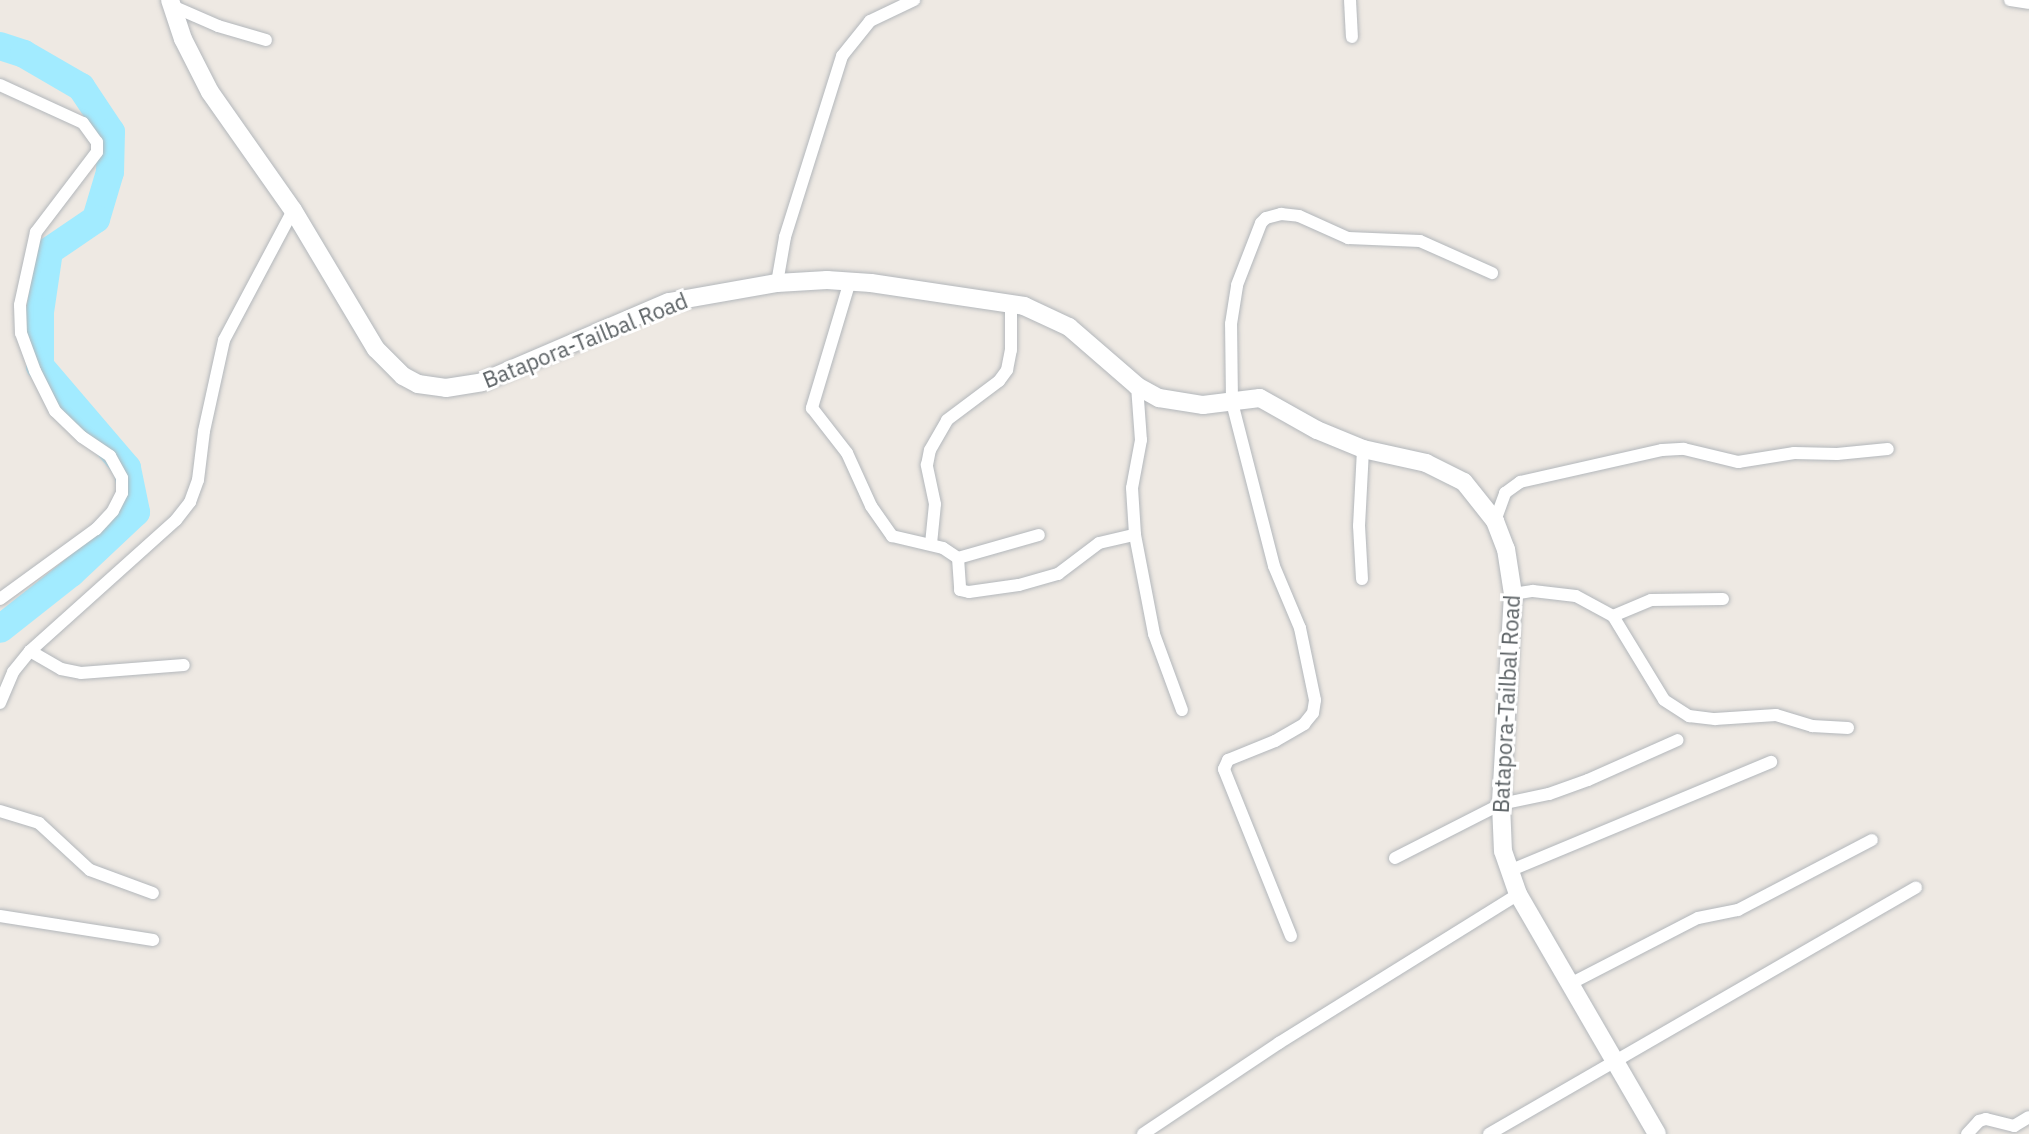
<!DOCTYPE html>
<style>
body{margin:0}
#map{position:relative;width:2029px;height:1134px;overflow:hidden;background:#eee9e3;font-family:"IBM Plex Sans",sans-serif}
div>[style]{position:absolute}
.river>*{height:28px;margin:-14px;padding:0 14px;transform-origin:14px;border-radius:14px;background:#a2ebff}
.roads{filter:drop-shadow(0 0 2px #b3b7bb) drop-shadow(0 0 2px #b3b7bb)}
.minor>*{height:12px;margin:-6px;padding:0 6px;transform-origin:6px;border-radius:6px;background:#fff}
.secondary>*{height:18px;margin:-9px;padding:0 9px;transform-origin:9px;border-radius:9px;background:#fff}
span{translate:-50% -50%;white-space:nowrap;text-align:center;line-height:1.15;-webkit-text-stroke:6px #fff;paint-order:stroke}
.street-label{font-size:22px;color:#5b6164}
</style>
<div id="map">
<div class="river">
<i style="left:0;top:46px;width:25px;rotate:18deg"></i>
<i style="left:24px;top:54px;width:66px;rotate:30.1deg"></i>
<i style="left:81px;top:87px;width:54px;rotate:56.3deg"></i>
<i style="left:111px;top:132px;width:40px;rotate:91.4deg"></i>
<i style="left:110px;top:172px;width:49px;rotate:106.6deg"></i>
<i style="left:96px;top:219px;width:57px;rotate:145.8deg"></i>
<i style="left:49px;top:251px;width:62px;rotate:98.4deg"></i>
<i style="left:40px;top:312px;width:54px;rotate:90deg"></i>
<i style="left:40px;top:366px;width:134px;rotate:49.5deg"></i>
<i style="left:127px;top:468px;width:45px;rotate:78.4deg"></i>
<i style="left:136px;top:512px;width:89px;rotate:136.8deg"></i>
<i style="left:71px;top:573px;width:90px;rotate:141.7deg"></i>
</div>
<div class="roads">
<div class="minor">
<i style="left:1350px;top:0;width:37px;rotate:87deg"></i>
<i style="left:2010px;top:0;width:19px;rotate:9deg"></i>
<i style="left:170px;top:5px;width:52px;rotate:23.6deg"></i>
<i style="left:218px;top:26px;width:50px;rotate:16.3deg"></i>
<i style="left:0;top:85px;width:91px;rotate:24.6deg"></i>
<i style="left:83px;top:123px;width:24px;rotate:54deg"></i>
<i style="left:97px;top:142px;width:10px;rotate:90deg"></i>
<i style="left:97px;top:152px;width:101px;rotate:127.3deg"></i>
<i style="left:36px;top:232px;width:75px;rotate:102.4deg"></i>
<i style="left:20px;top:305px;width:28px;rotate:88deg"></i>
<i style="left:21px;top:333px;width:40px;rotate:69.8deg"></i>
<i style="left:35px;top:371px;width:45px;rotate:63.4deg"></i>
<i style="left:55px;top:411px;width:37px;rotate:44deg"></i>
<i style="left:82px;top:437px;width:34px;rotate:34deg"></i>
<i style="left:110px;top:456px;width:25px;rotate:61deg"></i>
<i style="left:122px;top:478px;width:15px;rotate:90deg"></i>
<i style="left:122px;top:493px;width:20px;rotate:117deg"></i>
<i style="left:113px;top:511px;width:25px;rotate:133deg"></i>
<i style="left:96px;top:529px;width:119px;rotate:143.9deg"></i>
<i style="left:850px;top:281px;width:133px;rotate:106.7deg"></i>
<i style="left:812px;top:408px;width:57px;rotate:52.1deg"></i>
<i style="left:847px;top:453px;width:58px;rotate:65.6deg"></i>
<i style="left:871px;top:506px;width:37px;rotate:55deg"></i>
<i style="left:892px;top:536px;width:52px;rotate:13.2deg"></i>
<i style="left:943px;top:548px;width:18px;rotate:34deg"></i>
<i style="left:958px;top:558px;width:32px;rotate:86deg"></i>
<i style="left:960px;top:590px;width:9px;rotate:13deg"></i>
<i style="left:969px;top:592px;width:50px;rotate:-8deg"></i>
<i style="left:1019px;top:585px;width:41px;rotate:-15.8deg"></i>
<i style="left:1058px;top:574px;width:51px;rotate:-37.1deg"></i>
<i style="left:1099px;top:543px;width:37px;rotate:-13deg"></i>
<i style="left:777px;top:283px;width:47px;rotate:-80.1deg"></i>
<i style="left:785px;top:237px;width:190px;rotate:-72.5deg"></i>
<i style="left:842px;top:56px;width:45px;rotate:-51.3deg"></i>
<i style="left:870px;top:21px;width:49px;rotate:-25.5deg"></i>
<i style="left:1137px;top:386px;width:54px;rotate:85.8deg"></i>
<i style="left:1141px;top:440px;width:49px;rotate:100.6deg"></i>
<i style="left:1132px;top:488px;width:47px;rotate:86.3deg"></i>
<i style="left:1135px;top:535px;width:101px;rotate:79.1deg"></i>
<i style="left:1154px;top:634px;width:81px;rotate:69.8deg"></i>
<i style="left:1495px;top:521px;width:30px;rotate:-70deg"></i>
<i style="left:1505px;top:493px;width:19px;rotate:-36deg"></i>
<i style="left:1520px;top:482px;width:146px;rotate:-12.7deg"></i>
<i style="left:1662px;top:450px;width:22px;rotate:-3deg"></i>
<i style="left:1684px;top:449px;width:56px;rotate:13.5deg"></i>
<i style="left:1738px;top:462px;width:57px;rotate:-9.1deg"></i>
<i style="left:1794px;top:453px;width:43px;rotate:1.3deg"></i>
<i style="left:1837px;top:454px;width:51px;rotate:-5.6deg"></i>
<i style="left:931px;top:544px;width:40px;rotate:-84.3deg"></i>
<i style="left:935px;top:504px;width:40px;rotate:-102deg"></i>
<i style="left:927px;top:465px;width:15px;rotate:-79deg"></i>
<i style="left:930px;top:450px;width:34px;rotate:-60deg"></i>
<i style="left:947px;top:420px;width:65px;rotate:-36.9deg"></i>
<i style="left:999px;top:381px;width:14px;rotate:-54deg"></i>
<i style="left:1007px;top:370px;width:20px;rotate:-79deg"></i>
<i style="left:1011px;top:350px;width:46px;rotate:-90deg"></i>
<i style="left:958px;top:558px;width:84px;rotate:-15.9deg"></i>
<i style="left:1362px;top:579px;width:53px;rotate:-93.2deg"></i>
<i style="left:1359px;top:526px;width:77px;rotate:-87deg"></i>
<i style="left:1513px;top:594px;width:20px;rotate:-9deg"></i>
<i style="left:1533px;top:591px;width:43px;rotate:6.6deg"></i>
<i style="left:1576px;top:596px;width:42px;rotate:28.4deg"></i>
<i style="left:1613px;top:616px;width:98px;rotate:58.7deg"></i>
<i style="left:1664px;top:700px;width:30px;rotate:33deg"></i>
<i style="left:1689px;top:716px;width:26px;rotate:7deg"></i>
<i style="left:1715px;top:719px;width:61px;rotate:-3.8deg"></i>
<i style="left:1776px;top:715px;width:38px;rotate:17deg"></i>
<i style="left:1812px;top:726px;width:36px;rotate:3deg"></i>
<i style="left:1613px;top:616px;width:41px;rotate:-22.8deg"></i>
<i style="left:1651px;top:600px;width:72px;rotate:-0.8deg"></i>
<i style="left:30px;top:651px;width:36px;rotate:30deg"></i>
<i style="left:61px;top:669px;width:20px;rotate:11deg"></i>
<i style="left:81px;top:673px;width:103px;rotate:-4.4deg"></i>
<i style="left:0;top:703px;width:34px;rotate:-67deg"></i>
<i style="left:13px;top:672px;width:27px;rotate:-51deg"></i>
<i style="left:30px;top:651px;width:196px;rotate:-41.9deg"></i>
<i style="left:176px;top:520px;width:23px;rotate:-52deg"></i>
<i style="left:190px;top:502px;width:23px;rotate:-70deg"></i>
<i style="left:198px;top:480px;width:49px;rotate:-83deg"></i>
<i style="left:204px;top:431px;width:93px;rotate:-77.6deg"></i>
<i style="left:224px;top:340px;width:147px;rotate:-62deg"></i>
<i style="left:0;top:811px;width:41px;rotate:17.1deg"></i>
<i style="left:39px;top:823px;width:69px;rotate:42.7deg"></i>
<i style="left:90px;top:870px;width:67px;rotate:20.1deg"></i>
<i style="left:1395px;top:858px;width:119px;rotate:-27deg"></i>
<i style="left:1501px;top:804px;width:49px;rotate:-11.8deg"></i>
<i style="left:1549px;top:794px;width:41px;rotate:-19.7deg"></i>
<i style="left:1588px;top:780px;width:98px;rotate:-24deg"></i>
<i style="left:1509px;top:871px;width:284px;rotate:-22.6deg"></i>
<i style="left:0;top:916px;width:155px;rotate:8.9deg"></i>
<i style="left:1291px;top:936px;width:180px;rotate:-111.9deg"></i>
<i style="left:1224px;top:769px;width:10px;rotate:-66deg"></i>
<i style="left:1228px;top:760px;width:51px;rotate:-22deg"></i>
<i style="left:1275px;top:741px;width:34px;rotate:-30deg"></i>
<i style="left:1304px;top:724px;width:14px;rotate:-51deg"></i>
<i style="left:1313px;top:713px;width:13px;rotate:-81deg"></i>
<i style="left:1315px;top:700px;width:74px;rotate:-101.8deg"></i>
<i style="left:1300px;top:628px;width:67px;rotate:-112.8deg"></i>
<i style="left:1274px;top:566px;width:169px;rotate:-104.4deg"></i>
<i style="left:1232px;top:402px;width:78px;rotate:-90.7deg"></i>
<i style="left:1231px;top:324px;width:39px;rotate:-81deg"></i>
<i style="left:1237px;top:285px;width:66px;rotate:-68.8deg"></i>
<i style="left:1261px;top:223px;width:7px;rotate:-45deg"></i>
<i style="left:1266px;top:218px;width:16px;rotate:-15deg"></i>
<i style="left:1281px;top:214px;width:18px;rotate:6deg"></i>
<i style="left:1299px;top:216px;width:54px;rotate:24.2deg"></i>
<i style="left:1348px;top:238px;width:72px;rotate:2.4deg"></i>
<i style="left:1420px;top:241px;width:79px;rotate:24deg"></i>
<i style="left:1568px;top:985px;width:146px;rotate:-27.3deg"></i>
<i style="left:1698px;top:918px;width:41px;rotate:-11.3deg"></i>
<i style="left:1738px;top:910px;width:151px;rotate:-27.6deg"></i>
<i style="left:1143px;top:1134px;width:164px;rotate:-33.8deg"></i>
<i style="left:1279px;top:1043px;width:282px;rotate:-31.9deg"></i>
<i style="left:1489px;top:1134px;width:493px;rotate:-30deg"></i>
<i style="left:1967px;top:1134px;width:18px;rotate:-47deg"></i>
<i style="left:1979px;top:1121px;width:7px;rotate:-16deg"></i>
<i style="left:1986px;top:1119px;width:29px;rotate:14deg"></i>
<i style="left:2014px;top:1126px;width:17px;rotate:-31deg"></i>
</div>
<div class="secondary">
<i style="left:170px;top:0;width:41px;rotate:71.6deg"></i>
<i style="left:183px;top:39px;width:59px;rotate:63deg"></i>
<i style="left:210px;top:92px;width:144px;rotate:54.9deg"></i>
<i style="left:293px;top:210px;width:162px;rotate:59.2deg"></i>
<i style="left:376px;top:349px;width:38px;rotate:45deg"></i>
<i style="left:403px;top:376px;width:17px;rotate:28deg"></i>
<i style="left:418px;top:384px;width:28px;rotate:8deg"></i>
<i style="left:446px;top:388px;width:36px;rotate:-9deg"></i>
<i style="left:482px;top:382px;width:203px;rotate:-23.2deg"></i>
<i style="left:669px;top:302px;width:110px;rotate:-10deg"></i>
<i style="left:777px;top:283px;width:50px;rotate:-3.4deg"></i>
<i style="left:827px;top:280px;width:44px;rotate:3.9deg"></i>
<i style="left:871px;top:283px;width:155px;rotate:8.5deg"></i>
<i style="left:1024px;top:306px;width:50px;rotate:25deg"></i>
<i style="left:1069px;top:327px;width:90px;rotate:40.9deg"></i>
<i style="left:1137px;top:386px;width:25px;rotate:29deg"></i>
<i style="left:1159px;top:398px;width:45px;rotate:9deg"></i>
<i style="left:1203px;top:405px;width:57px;rotate:-7deg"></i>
<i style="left:1260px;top:398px;width:65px;rotate:29.3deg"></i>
<i style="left:1317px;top:430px;width:50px;rotate:22.4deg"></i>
<i style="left:1363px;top:449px;width:65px;rotate:12.5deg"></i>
<i style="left:1426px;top:463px;width:42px;rotate:26.6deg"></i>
<i style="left:1464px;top:482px;width:50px;rotate:51.5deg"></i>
<i style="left:1495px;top:521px;width:30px;rotate:69deg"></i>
<i style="left:1506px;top:549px;width:46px;rotate:81.2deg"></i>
<i style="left:1513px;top:594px;width:210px;rotate:93.3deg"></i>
<i style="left:1501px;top:804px;width:47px;rotate:87.6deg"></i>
<i style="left:1503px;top:851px;width:46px;rotate:70.8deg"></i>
<i style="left:1518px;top:894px;width:277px;rotate:59.9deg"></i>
</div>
</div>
<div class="street-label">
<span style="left:585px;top:340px;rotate:-22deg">Batapora-Tailbal Road</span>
<span style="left:1506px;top:704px;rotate:-87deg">Batapora-Tailbal Road</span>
</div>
</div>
